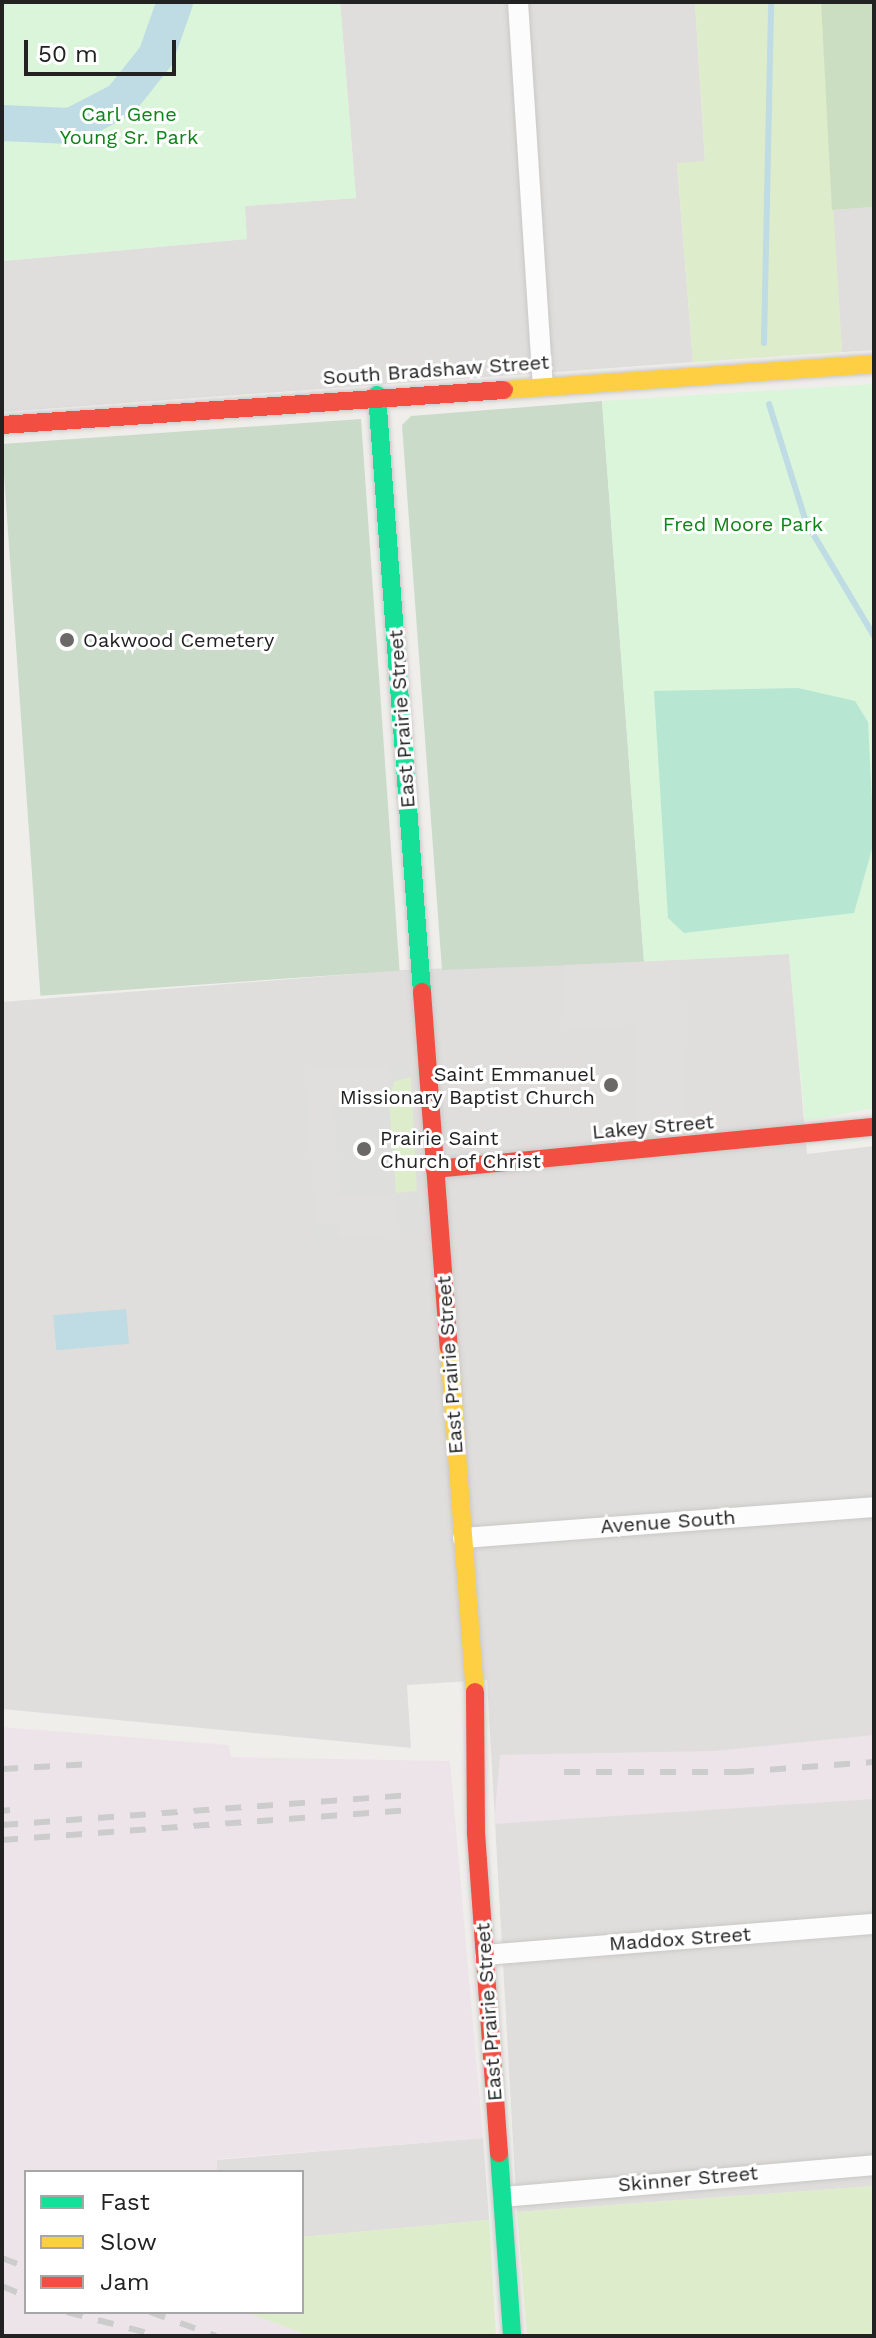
<!DOCTYPE html>
<style>
body{margin:0}
#map{position:relative;width:876px;height:2338px;overflow:hidden;background:#f0eeeb;font-family:"Work Sans",sans-serif}
div>[style]{position:absolute}
.residential>*{inset:0;background:#dfdedc}
.industrial>*{inset:0;background:#ede4e9}
.religious>*{inset:0;background:#dededc;transform-origin:0 0}
.grass>*{inset:0;background:#ddeccb}
.forest>*{inset:0;background:#cbdec1}
.cemetery>*{inset:0;background:#cadbca;transform-origin:0 0}
.park>*{inset:0;background:#daf5da}
.pitch>*{inset:0;background:#b7e6d2}
.parking>*{inset:0;background:#e0dfde}
.water>*{inset:0;background:#bfdbe3;transform-origin:0 0}
.stream>*{height:6px;margin:-3px;padding:0 3px;transform-origin:3px;border-radius:3px;background:#bfdbe3}
.river>*{height:36px;margin:-18px;padding:0 18px;transform-origin:18px;border-radius:18px;background:#bfdbe3}
.roads{filter:drop-shadow(0 0 2px #c9c8c7) drop-shadow(0 0 2px #c9c8c7)}
.street>*{height:20px;margin:-10px;padding:0 10px;transform-origin:10px;border-radius:10px;background:#fdfcfc}
.fast>*{height:18px;margin:-9px;padding:0 9px;transform-origin:9px;border-radius:9px;background:#16e098}
.slow>*{height:18px;margin:-9px;padding:0 9px;transform-origin:9px;border-radius:9px;background:#ffcf43}
.jam>*{height:18px;margin:-9px;padding:0 9px;transform-origin:9px;border-radius:9px;background:#f24e42}
.rail>*{height:6px;margin-top:-3px;transform-origin:0;background:repeating-linear-gradient(90deg,#ccc 0 16px,transparent 0 32px)}
.dots>*{width:22px;height:22px;translate:-50% -50%;box-sizing:border-box;border:4px solid #fff;border-radius:50%}
span{translate:-50% -50%;white-space:nowrap;text-align:center;line-height:1.15;-webkit-text-stroke:6px #fff;paint-order:stroke}
.park-label{font-size:20px;color:#0c8416}
.street-label{font-size:20px;color:#222}
.poi-label{font-size:20px;color:#222}
.left{translate:0 -50%;text-align:left}
.right{translate:-100% -50%;text-align:right}
.frame{position:absolute;inset:0;border:4px solid #222;pointer-events:none}
.legend{position:absolute;left:24px;top:2170px;width:280px;height:144px;box-sizing:border-box;background:#fff;border:2px solid #a7a7a7;margin:0;padding:10px 14px;list-style:none;font-size:24px;color:#222}
.legend li{display:flex;align-items:center;gap:16px;height:40px}
.legend b{width:40px;border:2px solid #a7a7a7}
.scale{position:absolute;left:24px;top:40px;width:152px;height:36px;box-sizing:border-box;border:4px solid #222;border-top:0;padding-left:10px;font-size:24px;line-height:28px;white-space:nowrap;color:#222;-webkit-text-stroke:6px #fff;paint-order:stroke}
</style>
<div id="map">
<div class="residential">
<i style="clip-path:polygon(340px 2px,695px 2px,705px 161px,677px 164px,693px 362px,2px 412px,2px 261px,246px 239px,245px 206px,356px 198px)"></i>
<i style="clip-path:polygon(874px 207px,874px 350px,842px 352px,832px 210px)"></i>
<i style="clip-path:polygon(789px 954px,807px 1154px,874px 1146px,874px 2186px,517px 2212px,487px 1680px,407px 1685px,411px 1748px,2px 1709px,2px 1002px,404px 970px)"></i>
<i style="clip-path:polygon(483px 2138px,489px 2220px,302px 2237px,302px 2172px,217px 2172px,216px 2160px)"></i>
</div>
<div class="industrial">
<i style="clip-path:polygon(2px 1727px,229px 1745px,231px 1757px,450px 1761px,483px 2138px,217px 2159px,217px 2172px,26px 2172px,26px 2312px,245px 2312px,310px 2336px,2px 2336px)"></i>
<i style="clip-path:polygon(874px 1735px,874px 1799px,494px 1824px,500px 1755px,714px 1751px)"></i>
</div>
<div class="religious">
<i style="left:410px;top:1063px;width:169px;height:110px;rotate:85deg"></i>
</div>
<div class="grass">
<i style="clip-path:polygon(695px 2px,821px 2px,842px 352px,693px 362px,677px 163px,705px 161px)"></i>
<i style="clip-path:polygon(411px 1077px,417px 1191px,396px 1193px,389px 1101px,394px 1081px)"></i>
<i style="clip-path:polygon(874px 2186px,874px 2336px,527px 2336px,517px 2212px)"></i>
<i style="clip-path:polygon(489px 2220px,496px 2336px,310px 2336px,245px 2312px,302px 2312px,302px 2237px)"></i>
</div>
<div class="forest">
<i style="clip-path:polygon(821px 2px,874px 2px,874px 207px,832px 210px)"></i>
</div>
<div class="cemetery">
<i style="clip-path:polygon(602px 401px,644px 962px,442px 970px,402px 425px,411px 416px)"></i>
<i style="left:361px;top:419px;width:553px;height:360px;rotate:86deg"></i>
</div>
<div class="park">
<i style="clip-path:polygon(2px 2px,340px 2px,356px 198px,245px 206px,247px 239px,2px 261px)"></i>
<i style="clip-path:polygon(874px 384px,874px 1108px,805px 1121px,789px 954px,644px 962px,602px 401px)"></i>
</div>
<div class="pitch">
<i style="clip-path:polygon(798px 688px,855px 701px,868px 722px,874px 842px,854px 913px,684px 933px,668px 918px,654px 691px)"></i>
</div>
<div class="parking">
<i style="clip-path:polygon(680px 960px,683px 1128px,638px 1131px,634px 1024px,567px 1030px,564px 965px)"></i>
<i style="clip-path:polygon(390px 1065px,392px 1100px,334px 1105px,340px 1196px,396px 1193px,399px 1233px,340px 1237px,338px 1222px,316px 1224px,304px 1071px)"></i>
</div>
<div class="water">
<i style="left:126px;top:1309px;width:35px;height:73px;rotate:85deg"></i>
</div>
<div class="stream">
<i style="left:764px;top:343px;width:341px;rotate:-88.8deg"></i>
<i style="left:769px;top:404px;width:124px;rotate:72.6deg"></i>
<i style="left:806px;top:522px;width:133px;rotate:59.2deg"></i>
</div>
<div class="river">
<i style="left:2px;top:123px;width:69px;rotate:2.5deg"></i>
<i style="left:71px;top:126px;width:56px;rotate:-27.5deg"></i>
<i style="left:121px;top:100px;width:56px;rotate:-51.5deg"></i>
<i style="left:156px;top:56px;width:57px;rotate:-70.6deg"></i>
</div>
<div class="roads">
<div class="street">
<i style="left:518px;top:2px;width:384px;rotate:86.3deg"></i>
<i style="left:463px;top:1538px;width:412px;rotate:-4.3deg"></i>
<i style="left:485px;top:1955px;width:390px;rotate:-4.6deg"></i>
<i style="left:503px;top:2197px;width:372px;rotate:-4.9deg"></i>
</div>
<div class="fast">
<i style="left:377px;top:395px;width:599px;rotate:85.69deg"></i>
<i style="left:499px;top:2153px;width:183px;rotate:85.9deg"></i>
</div>
<div class="slow">
<i style="left:504px;top:390px;width:371px;rotate:-4deg"></i>
<i style="left:449px;top:1348px;width:345px;rotate:85.7deg"></i>
</div>
<div class="jam">
<i style="left:2px;top:425px;width:503px;rotate:-3.99deg"></i>
<i style="left:422px;top:992px;width:357px;rotate:85.7deg"></i>
<i style="left:435px;top:1169px;width:441px;rotate:-5.5deg"></i>
<i style="left:475px;top:1692px;width:141px;rotate:89.6deg"></i>
<i style="left:476px;top:1833px;width:321px;rotate:85.9deg"></i>
</div>
</div>
<div class="rail">
<i style="left:2px;top:1769px;width:90px;rotate:-3.2deg"></i>
<i style="left:564px;top:1772px;width:174px"></i>
<i style="left:738px;top:1772px;width:136px;rotate:-4.2deg"></i>
<i style="left:2px;top:1811px;width:8px;rotate:-7deg"></i>
<i style="left:2px;top:1825px;width:408px;rotate:-4.2deg"></i>
<i style="left:2px;top:1840px;width:409px;rotate:-4.2deg"></i>
<i style="left:2px;top:2258px;width:26px;rotate:21deg"></i>
<i style="left:2px;top:2286px;width:26px;rotate:23deg"></i>
<i style="left:67px;top:2312px;width:95px;rotate:14.6deg"></i>
<i style="left:150px;top:2312px;width:70px;rotate:20deg"></i>
</div>
<div class="dots">
<i style="left:67px;top:640px;background:#6a6968"></i>
<i style="left:611px;top:1085px;background:#6a6968"></i>
<i style="left:364px;top:1149px;background:#6a6968"></i>
</div>
<div class="park-label">
<span style="left:129px;top:126px">Carl Gene<br>Young Sr. Park</span>
<span style="left:743px;top:524px">Fred Moore Park</span>
</div>
<div class="street-label">
<span style="left:436px;top:370px;rotate:-4deg">South Bradshaw Street</span>
<span style="left:402px;top:719px;rotate:-94deg">East Prairie Street</span>
<span style="left:653px;top:1127px;rotate:-5deg">Lakey Street</span>
<span style="left:450px;top:1365px;rotate:-94deg">East Prairie Street</span>
<span style="left:668px;top:1522px;rotate:-4deg">Avenue South</span>
<span style="left:680px;top:1939px;rotate:-4deg">Maddox Street</span>
<span style="left:489px;top:2012px;rotate:-94deg">East Prairie Street</span>
<span style="left:688px;top:2179px;rotate:-5deg">Skinner Street</span>
</div>
<div class="poi-label">
<span class="left" style="left:83px;top:640px">Oakwood Cemetery</span>
<span class="right" style="left:595px;top:1086px">Saint Emmanuel<br>Missionary Baptist Church</span>
<span class="left" style="left:380px;top:1150px">Prairie Saint<br>Church of Christ</span>
</div>
<div class="frame"></div>
<ul class="legend">
<li><b style="height:10px;background:#16e098"></b>Fast</li>
<li><b style="height:10px;background:#ffcf43"></b>Slow</li>
<li><b style="height:10px;background:#f24e42"></b>Jam</li>
</ul>
<div class="scale">50 m</div>
</div>
